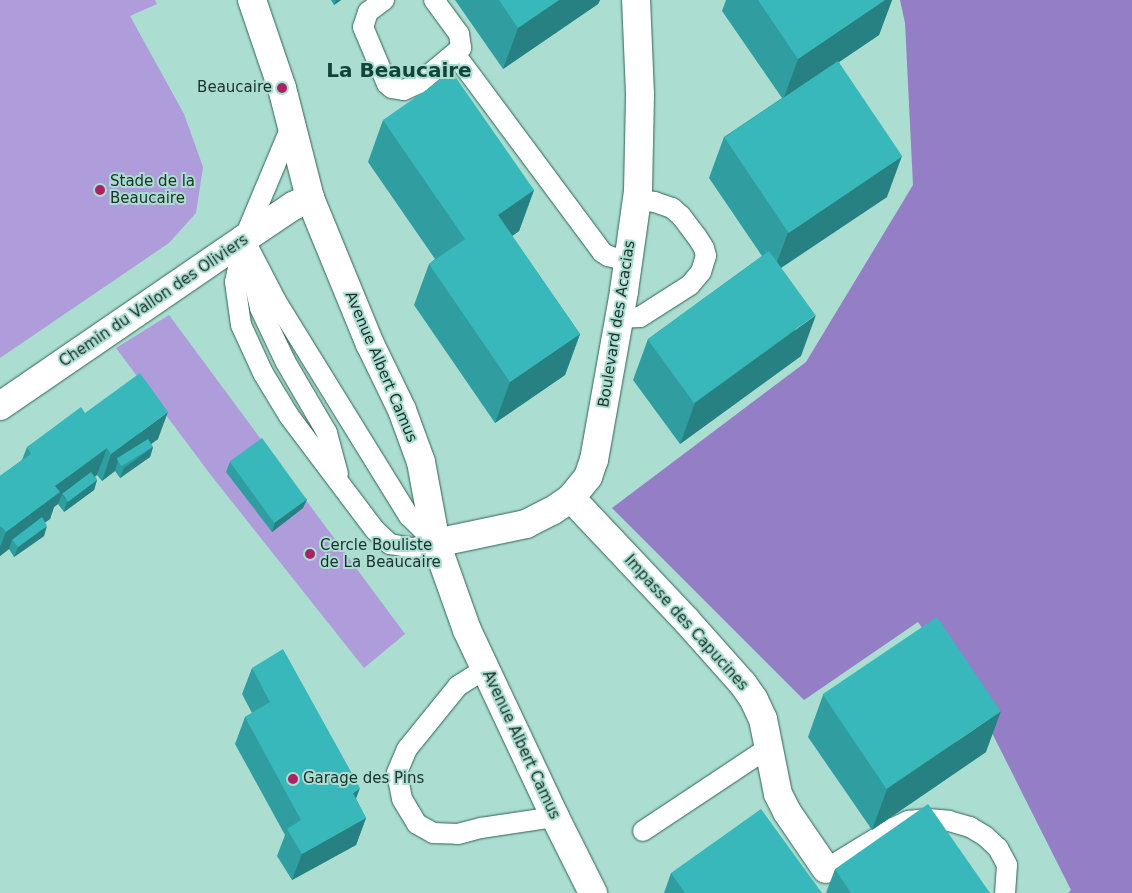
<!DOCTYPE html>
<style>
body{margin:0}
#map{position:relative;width:1132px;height:893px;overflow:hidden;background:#abded1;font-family:"DejaVu Sans",sans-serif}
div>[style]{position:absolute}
.green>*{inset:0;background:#ae9cdb}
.forest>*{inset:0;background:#947ec6}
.roads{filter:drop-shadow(0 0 1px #316156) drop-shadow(0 0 1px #316156)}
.service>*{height:20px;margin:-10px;padding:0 10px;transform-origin:10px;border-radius:10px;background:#fff}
.minor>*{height:28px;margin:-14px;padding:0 14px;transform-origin:14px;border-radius:14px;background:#fff}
.tertiary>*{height:28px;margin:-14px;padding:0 14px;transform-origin:14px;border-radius:14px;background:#fff}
.wall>*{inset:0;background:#309ea1}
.shaded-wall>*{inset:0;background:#278183}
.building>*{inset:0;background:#38b8bb;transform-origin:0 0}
.dots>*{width:14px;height:14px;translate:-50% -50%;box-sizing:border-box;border:2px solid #abded1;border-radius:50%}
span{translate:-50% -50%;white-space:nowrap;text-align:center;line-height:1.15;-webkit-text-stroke:4px #abded1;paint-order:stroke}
.poi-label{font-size:15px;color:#1b2f2a}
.right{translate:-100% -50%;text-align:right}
.left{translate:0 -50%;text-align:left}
.street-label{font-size:15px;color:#1b2f2a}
.district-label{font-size:20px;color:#11443a;font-weight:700}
</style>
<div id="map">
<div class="green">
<i style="clip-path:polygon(0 0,155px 0,157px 4px,130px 16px,184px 114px,203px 167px,196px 213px,169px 243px,0 358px)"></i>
<i style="clip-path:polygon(169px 315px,405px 634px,364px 668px,210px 474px,116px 348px)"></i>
</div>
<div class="forest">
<i style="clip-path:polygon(900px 0,1132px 0,1132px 893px,1068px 893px,1071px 890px,983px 715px,918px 622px,804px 700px,612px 508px,806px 362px,913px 185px,905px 23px)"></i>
</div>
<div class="roads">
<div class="service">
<i style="left:384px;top:0;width:20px;rotate:143deg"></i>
<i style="left:368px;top:12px;width:16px;rotate:108deg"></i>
<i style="left:363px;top:27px;width:62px;rotate:67.2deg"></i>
<i style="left:387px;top:84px;width:6px;rotate:39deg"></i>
<i style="left:392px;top:88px;width:12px;rotate:9deg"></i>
<i style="left:404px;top:90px;width:17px;rotate:-25deg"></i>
<i style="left:419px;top:83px;width:55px;rotate:-39.8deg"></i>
<i style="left:461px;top:48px;width:14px;rotate:-98deg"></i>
<i style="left:459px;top:34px;width:42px;rotate:-126.3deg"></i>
<i style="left:455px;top:54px;width:247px;rotate:53.4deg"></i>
<i style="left:602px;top:252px;width:7px;rotate:34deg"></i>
<i style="left:608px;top:256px;width:21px;rotate:14deg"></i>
<i style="left:291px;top:127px;width:121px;rotate:112.8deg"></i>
<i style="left:244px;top:239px;width:44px;rotate:101.8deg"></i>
<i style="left:235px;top:282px;width:43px;rotate:82.1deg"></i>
<i style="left:241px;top:325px;width:53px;rotate:65.4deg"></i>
<i style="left:263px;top:373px;width:50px;rotate:58.8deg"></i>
<i style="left:289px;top:416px;width:143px;rotate:53deg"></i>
<i style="left:375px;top:530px;width:21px;rotate:43deg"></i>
<i style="left:390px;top:544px;width:23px;rotate:10deg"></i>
<i style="left:413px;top:548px;width:24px;rotate:-12deg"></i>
<i style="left:244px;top:239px;width:70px;rotate:62.7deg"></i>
<i style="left:276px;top:301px;width:253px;rotate:58.3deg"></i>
<i style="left:409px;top:516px;width:38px;rotate:45deg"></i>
<i style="left:251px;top:268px;width:41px;rotate:77.3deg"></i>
<i style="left:260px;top:308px;width:59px;rotate:64.7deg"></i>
<i style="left:285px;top:361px;width:83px;rotate:59.7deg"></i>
<i style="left:327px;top:433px;width:42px;rotate:75deg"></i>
<i style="left:619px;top:318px;width:21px;rotate:-3deg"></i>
<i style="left:640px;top:317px;width:59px;rotate:-32.6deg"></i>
<i style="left:690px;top:285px;width:17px;rotate:-50deg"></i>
<i style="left:701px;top:272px;width:17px;rotate:-73deg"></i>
<i style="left:706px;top:256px;width:8px;rotate:-104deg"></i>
<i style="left:704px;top:248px;width:13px;rotate:-122deg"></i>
<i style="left:697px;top:237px;width:26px;rotate:-127deg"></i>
<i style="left:681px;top:216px;width:12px;rotate:-138deg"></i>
<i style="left:672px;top:208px;width:18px;rotate:-161deg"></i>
<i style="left:655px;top:202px;width:19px;rotate:-174deg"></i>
<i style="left:485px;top:669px;width:32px;rotate:148deg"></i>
<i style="left:458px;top:686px;width:81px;rotate:129deg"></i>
<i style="left:407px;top:749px;width:26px;rotate:113deg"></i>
<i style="left:397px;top:773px;width:26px;rotate:79deg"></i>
<i style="left:402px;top:799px;width:29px;rotate:59deg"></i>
<i style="left:417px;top:824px;width:18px;rotate:29deg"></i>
<i style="left:433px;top:833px;width:25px;rotate:2deg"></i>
<i style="left:458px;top:834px;width:24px;rotate:-15deg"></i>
<i style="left:481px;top:828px;width:75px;rotate:-8.5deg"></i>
<i style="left:643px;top:831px;width:150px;rotate:-33.6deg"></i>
<i style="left:826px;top:869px;width:79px;rotate:-31.5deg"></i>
<i style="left:893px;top:828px;width:17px;rotate:-25deg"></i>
<i style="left:908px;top:821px;width:20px;rotate:-6deg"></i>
<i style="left:928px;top:819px;width:21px;rotate:5deg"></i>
<i style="left:949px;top:821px;width:22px;rotate:16deg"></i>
<i style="left:970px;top:827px;width:17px;rotate:31deg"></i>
<i style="left:985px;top:836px;width:18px;rotate:43deg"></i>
<i style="left:998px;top:848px;width:19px;rotate:62deg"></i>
<i style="left:1007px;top:865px;width:28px;rotate:94deg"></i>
</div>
<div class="minor">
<i style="left:0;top:406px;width:296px;rotate:-34.4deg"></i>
<i style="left:244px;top:239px;width:59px;rotate:-34deg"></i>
<i style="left:293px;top:206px;width:19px;rotate:-25deg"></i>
<i style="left:571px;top:498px;width:168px;rotate:46.7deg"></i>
<i style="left:686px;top:620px;width:86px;rotate:48.3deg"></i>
<i style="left:743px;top:684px;width:19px;rotate:55deg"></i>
<i style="left:754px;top:700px;width:21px;rotate:65deg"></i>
<i style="left:763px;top:719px;width:76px;rotate:78.7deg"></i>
<i style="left:778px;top:794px;width:20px;rotate:63deg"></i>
<i style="left:787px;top:812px;width:69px;rotate:55.6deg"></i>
<i style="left:436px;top:543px;width:92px;rotate:-11.9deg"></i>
<i style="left:526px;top:524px;width:29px;rotate:-27deg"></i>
<i style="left:552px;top:511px;width:23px;rotate:-34deg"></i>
<i style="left:571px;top:498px;width:27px;rotate:-51deg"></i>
<i style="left:588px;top:477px;width:18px;rotate:-71deg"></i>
<i style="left:594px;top:460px;width:172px;rotate:-79.9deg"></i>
<i style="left:624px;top:291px;width:101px;rotate:-82deg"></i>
<i style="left:638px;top:191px;width:97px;rotate:-88.8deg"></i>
<i style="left:640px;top:94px;width:94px;rotate:-92.4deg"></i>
</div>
<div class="tertiary">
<i style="left:252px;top:0;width:93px;rotate:71.2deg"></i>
<i style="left:282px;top:88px;width:114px;rotate:75.7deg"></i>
<i style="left:310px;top:198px;width:158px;rotate:67.7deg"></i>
<i style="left:370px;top:344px;width:73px;rotate:64.1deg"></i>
<i style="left:402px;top:410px;width:55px;rotate:69.9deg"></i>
<i style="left:421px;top:462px;width:82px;rotate:79.5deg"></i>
<i style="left:436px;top:543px;width:92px;rotate:70.4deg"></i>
<i style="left:467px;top:630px;width:207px;rotate:64.8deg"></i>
<i style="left:555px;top:817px;width:85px;rotate:63.4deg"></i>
</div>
</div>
<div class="wall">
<i style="clip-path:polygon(331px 0,341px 0,334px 5px)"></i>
<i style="clip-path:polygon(455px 0,600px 0,598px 4px,503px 69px)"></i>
<i style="clip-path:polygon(726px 0,892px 0,879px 35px,839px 62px,887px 197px,781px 268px,801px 356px,680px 444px,633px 380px,648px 339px,762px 256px,709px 178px,724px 137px,782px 98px,722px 11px)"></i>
<i style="clip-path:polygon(383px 120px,534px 190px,519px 231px,512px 236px,580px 334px,565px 375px,495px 423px,414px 305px,429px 264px,435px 259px,368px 162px)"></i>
<i style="clip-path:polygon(85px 413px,158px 439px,151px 444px,153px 447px,150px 457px,120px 478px,115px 471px,102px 481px,97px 475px,95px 476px,97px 480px,94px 490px,64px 512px,58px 504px,54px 507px,50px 519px,45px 522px,44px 536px,14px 557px,9px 549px,0 556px,0 476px,22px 460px,27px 447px)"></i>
<i style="clip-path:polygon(230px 462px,307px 499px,303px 508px,272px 532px,226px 472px)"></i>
<i style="clip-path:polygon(252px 668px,356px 799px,366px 818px,356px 845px,292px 880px,277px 856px,285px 835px,235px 744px,245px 717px,252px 713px,242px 694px)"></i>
<i style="clip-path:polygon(823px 695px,986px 752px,872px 830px,808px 737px)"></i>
<i style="clip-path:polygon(835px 869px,990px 893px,826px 893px)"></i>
<i style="clip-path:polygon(671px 873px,822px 893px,664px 893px)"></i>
</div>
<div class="shaded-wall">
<i style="clip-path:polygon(336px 0,341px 0,334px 5px)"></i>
<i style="clip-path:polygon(559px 0,600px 0,598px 4px,503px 69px,518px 28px)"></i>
<i style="clip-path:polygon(885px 0,892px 0,879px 35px,783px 100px,798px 59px)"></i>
<i style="clip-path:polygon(902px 156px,887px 197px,773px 273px,788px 232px)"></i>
<i style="clip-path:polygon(534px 190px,519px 231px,483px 257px,498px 215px)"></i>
<i style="clip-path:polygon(816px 315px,801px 356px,680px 444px,695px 403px)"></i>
<i style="clip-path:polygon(580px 334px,565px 375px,495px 423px,510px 382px)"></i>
<i style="clip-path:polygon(168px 412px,158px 439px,122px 466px,118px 461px,115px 471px,102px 481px,111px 454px)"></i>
<i style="clip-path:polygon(153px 447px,150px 457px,120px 478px,124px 468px)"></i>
<i style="clip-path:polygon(107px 448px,97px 475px,65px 499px,62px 494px,58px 504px,54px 507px,50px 519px,16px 544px,12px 540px,9px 549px,0 556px,0 547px,6px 532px,55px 486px)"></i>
<i style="clip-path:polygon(97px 480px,94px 490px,64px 512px,67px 502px)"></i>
<i style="clip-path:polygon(307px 499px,303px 508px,272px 532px,275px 522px)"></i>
<i style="clip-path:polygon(47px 526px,44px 536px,14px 557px,18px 547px)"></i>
<i style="clip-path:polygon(1001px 711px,986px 752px,872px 830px,887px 789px)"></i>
<i style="clip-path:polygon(360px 788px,350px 815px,353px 793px)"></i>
<i style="clip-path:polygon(366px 818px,356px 845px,292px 880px,302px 854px)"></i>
</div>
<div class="building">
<i style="clip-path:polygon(499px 0,559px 0,518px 28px)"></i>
<i style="clip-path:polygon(758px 0,885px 0,798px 59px)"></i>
<i style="left:838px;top:61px;width:115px;height:137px;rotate:56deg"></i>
<i style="clip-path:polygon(452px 72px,534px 190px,498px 215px,580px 334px,510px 382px,429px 264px,465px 239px,383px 120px)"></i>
<i style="left:769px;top:251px;width:79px;height:150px;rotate:54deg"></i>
<i style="clip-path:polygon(140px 373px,168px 412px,111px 454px,107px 448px,55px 486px,60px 492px,6px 532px,1px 526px,0 527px,0 476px,31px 454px,27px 447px,81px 407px,85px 413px)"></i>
<i style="left:262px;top:438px;width:76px;height:40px;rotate:54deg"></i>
<i style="left:148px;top:439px;width:9px;height:37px;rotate:58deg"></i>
<i style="left:91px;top:472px;width:10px;height:36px;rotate:53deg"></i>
<i style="clip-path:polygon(42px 517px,47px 526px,18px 547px,12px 540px)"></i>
<i style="left:937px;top:617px;width:114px;height:138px;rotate:56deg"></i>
<i style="clip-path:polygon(283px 649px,360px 788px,353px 793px,366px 818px,302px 854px,287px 829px,301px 820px,245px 717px,270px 702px,252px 668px)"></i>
<i style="clip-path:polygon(928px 804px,990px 893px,851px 893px,835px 869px)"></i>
<i style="clip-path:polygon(761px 809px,822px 893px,685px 893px,671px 873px)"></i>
</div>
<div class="dots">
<i style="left:282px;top:88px;background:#ac2264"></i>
<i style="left:100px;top:190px;background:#ac2264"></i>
<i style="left:310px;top:554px;background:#ac2264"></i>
<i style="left:293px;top:779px;background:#ac2264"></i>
</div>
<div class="poi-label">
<span class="right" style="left:272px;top:88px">Beaucaire</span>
<span class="left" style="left:110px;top:190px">Stade de la<br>Beaucaire</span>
<span class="left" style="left:320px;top:554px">Cercle Bouliste<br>de La Beaucaire</span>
<span class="left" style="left:303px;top:779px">Garage des Pins</span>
</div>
<div class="street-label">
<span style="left:154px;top:301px;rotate:-34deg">Chemin du Vallon des Oliviers</span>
<span style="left:617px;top:324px;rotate:-81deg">Boulevard des Acacias</span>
<span style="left:381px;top:367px;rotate:67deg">Avenue Albert Camus</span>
<span style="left:686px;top:623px;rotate:48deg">Impasse des Capucines</span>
<span style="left:521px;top:745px;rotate:65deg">Avenue Albert Camus</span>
</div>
<div class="district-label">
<span style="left:399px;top:70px">La Beaucaire</span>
</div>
</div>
